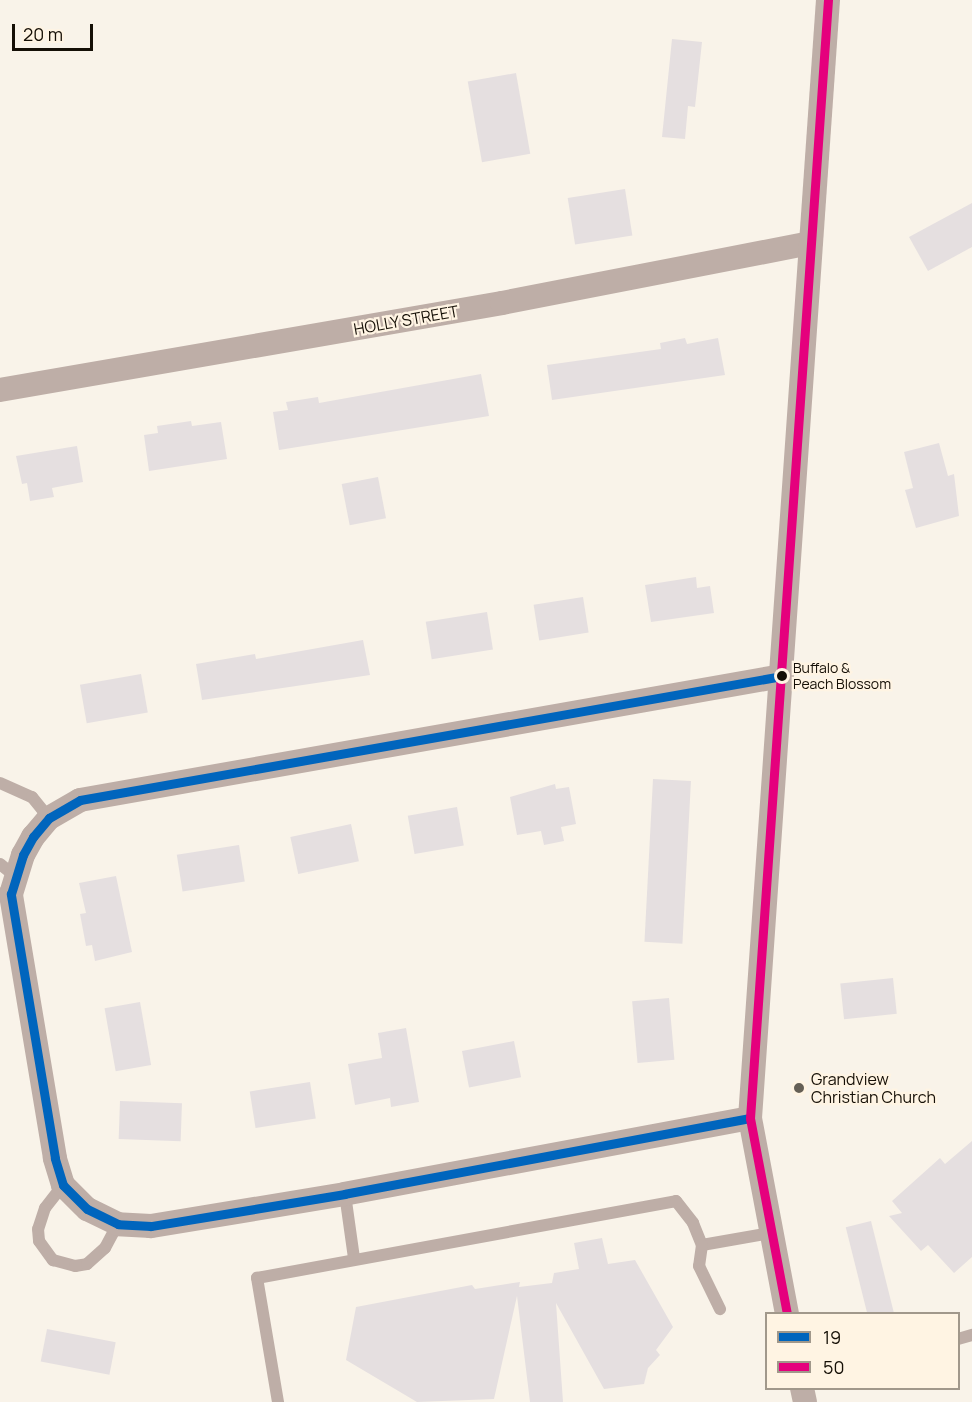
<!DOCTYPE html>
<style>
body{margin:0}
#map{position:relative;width:972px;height:1402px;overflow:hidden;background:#f9f3e9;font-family:Manrope,sans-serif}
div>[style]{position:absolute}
.building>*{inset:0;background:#e5dfe0;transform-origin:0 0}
.service>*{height:12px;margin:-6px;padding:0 6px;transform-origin:6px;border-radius:6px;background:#beaea7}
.minor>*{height:24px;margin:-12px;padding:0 12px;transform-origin:12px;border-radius:12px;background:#beaea7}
.bus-1>*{height:9px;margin:-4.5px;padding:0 4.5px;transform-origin:4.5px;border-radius:4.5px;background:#0065bd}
.bus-2>*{height:9px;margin:-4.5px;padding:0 4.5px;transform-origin:4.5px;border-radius:4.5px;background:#e5007d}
.dots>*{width:16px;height:16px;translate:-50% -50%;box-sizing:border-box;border:3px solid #fff4e3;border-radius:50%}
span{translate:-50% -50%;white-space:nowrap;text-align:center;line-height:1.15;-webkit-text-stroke:4.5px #fff4e3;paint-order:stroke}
.bus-label{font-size:14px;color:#150f06}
.left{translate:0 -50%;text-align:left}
.street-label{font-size:16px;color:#150f06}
.poi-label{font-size:16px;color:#150f06}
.legend{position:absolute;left:765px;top:1312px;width:195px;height:78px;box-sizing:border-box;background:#fff4e3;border:2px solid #a1988b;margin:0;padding:8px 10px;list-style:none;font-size:18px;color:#150f06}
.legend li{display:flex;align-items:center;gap:12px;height:30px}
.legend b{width:30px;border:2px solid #a1988b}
.scale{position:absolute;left:12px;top:24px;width:81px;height:27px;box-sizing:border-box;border:3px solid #150f06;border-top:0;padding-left:8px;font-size:18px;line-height:21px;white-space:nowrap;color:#150f06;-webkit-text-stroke:4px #fff4e3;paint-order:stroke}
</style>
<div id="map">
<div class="building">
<i style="clip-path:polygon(672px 39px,702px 42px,695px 107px,688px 106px,685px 139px,662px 137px)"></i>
<i style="left:516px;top:73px;width:82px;height:49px;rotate:80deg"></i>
<i style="left:625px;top:189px;width:47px;height:58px;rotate:81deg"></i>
<i style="clip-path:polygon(972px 203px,972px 247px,928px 271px,909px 237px)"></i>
<i style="clip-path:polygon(685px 338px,687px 344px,718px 338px,725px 375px,552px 400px,547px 365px,661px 349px,660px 343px)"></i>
<i style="clip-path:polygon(481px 374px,489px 416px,279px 450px,273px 412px,288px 410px,286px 402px,318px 397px,319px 403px)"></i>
<i style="clip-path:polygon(191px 421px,192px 426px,221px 422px,227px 459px,149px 471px,144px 435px,158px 433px,157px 426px)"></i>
<i style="clip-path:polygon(939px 443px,948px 476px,954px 474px,959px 516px,916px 528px,905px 490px,913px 488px,904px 452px)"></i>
<i style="clip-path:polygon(77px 446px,83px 482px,52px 488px,54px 497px,30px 501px,27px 483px,22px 484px,16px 456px)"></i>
<i style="left:378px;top:477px;width:42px;height:37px;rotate:79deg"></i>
<i style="clip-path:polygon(696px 577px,697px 588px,710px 586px,714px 613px,651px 622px,645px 585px)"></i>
<i style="left:583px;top:597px;width:36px;height:50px;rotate:81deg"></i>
<i style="left:487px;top:612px;width:38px;height:62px;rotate:81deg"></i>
<i style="clip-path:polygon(363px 640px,370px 675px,202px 700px,196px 664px,255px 654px,256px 659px)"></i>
<i style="left:141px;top:674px;width:39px;height:62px;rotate:80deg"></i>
<i style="left:653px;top:779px;width:38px;height:163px;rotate:3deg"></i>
<i style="clip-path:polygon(555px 784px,556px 789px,569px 787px,576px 824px,561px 827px,564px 841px,544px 845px,541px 831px,517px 835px,510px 797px)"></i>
<i style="left:457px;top:807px;width:39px;height:50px;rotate:80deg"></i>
<i style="left:351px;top:824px;width:38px;height:62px;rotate:78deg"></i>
<i style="left:239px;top:845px;width:37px;height:63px;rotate:81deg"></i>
<i style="clip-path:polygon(116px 876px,132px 952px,95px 961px,92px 945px,86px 946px,80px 914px,86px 913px,79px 883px)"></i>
<i style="left:893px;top:978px;width:36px;height:53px;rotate:84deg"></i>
<i style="left:669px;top:998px;width:62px;height:37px;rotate:85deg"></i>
<i style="left:140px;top:1002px;width:64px;height:36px;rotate:80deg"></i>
<i style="clip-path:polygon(406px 1028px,419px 1102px,391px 1107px,390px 1098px,355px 1105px,348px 1064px,382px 1058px,378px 1033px)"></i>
<i style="left:514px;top:1041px;width:37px;height:53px;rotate:79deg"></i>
<i style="left:310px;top:1082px;width:37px;height:61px;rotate:81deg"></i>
<i style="left:120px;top:1101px;width:62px;height:38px;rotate:2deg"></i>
<i style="clip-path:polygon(972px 1141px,972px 1257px,954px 1273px,928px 1245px,921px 1251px,889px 1216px,902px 1213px,892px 1201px,940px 1158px,945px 1164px)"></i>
<i style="left:871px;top:1221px;width:96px;height:26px;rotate:76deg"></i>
<i style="clip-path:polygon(602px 1238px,608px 1264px,635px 1260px,673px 1327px,656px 1350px,660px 1355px,648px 1368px,644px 1384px,604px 1389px,556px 1303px,563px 1402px,530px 1402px,517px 1296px,494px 1399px,417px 1402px,346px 1360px,356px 1307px,472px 1285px,475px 1289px,520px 1282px,519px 1287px,552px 1283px,554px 1273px,579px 1269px,574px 1243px)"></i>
<i style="left:47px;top:1329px;width:70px;height:33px;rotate:11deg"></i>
</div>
<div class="service">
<i style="left:0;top:783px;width:35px;rotate:24deg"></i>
<i style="left:32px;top:797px;width:27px;rotate:51deg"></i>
<i style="left:0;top:864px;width:19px;rotate:39deg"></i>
<i style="left:63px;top:1185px;width:29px;rotate:128deg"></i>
<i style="left:45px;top:1208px;width:22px;rotate:108deg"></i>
<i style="left:38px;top:1229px;width:12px;rotate:85deg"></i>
<i style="left:39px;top:1241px;width:24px;rotate:54deg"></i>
<i style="left:53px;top:1260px;width:23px;rotate:15deg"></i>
<i style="left:75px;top:1266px;width:12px;rotate:-9deg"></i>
<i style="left:87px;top:1264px;width:24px;rotate:-42deg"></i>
<i style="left:105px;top:1248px;width:27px;rotate:-62deg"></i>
<i style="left:345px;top:1194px;width:65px;rotate:82deg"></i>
<i style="left:702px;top:1245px;width:70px;rotate:-9.9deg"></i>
<i style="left:958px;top:1339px;width:15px;rotate:-16deg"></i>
<i style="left:278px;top:1402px;width:126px;rotate:-99.6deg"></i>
<i style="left:257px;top:1278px;width:426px;rotate:-10.4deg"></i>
<i style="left:676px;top:1201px;width:28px;rotate:52deg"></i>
<i style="left:693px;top:1223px;width:24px;rotate:68deg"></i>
<i style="left:702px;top:1245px;width:21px;rotate:98deg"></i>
<i style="left:699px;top:1266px;width:48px;rotate:64deg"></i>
</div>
<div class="minor">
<i style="left:0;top:390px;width:509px;rotate:-9.83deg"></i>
<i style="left:502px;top:303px;width:314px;rotate:-11deg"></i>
<i style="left:750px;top:1118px;width:412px;rotate:169.4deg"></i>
<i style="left:345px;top:1194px;width:197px;rotate:170.6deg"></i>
<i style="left:151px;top:1226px;width:33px;rotate:-177deg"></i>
<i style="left:118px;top:1224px;width:34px;rotate:-154deg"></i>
<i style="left:87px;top:1209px;width:34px;rotate:-135deg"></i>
<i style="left:63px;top:1185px;width:28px;rotate:-107deg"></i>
<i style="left:55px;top:1158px;width:268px;rotate:-99.5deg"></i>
<i style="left:11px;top:894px;width:41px;rotate:-72.9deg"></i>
<i style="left:23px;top:855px;width:21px;rotate:-61deg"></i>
<i style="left:33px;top:837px;width:25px;rotate:-50deg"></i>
<i style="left:49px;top:818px;width:36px;rotate:-30deg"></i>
<i style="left:80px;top:800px;width:713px;rotate:-10.02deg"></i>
<i style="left:787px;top:1314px;width:199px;rotate:-100.7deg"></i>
<i style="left:750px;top:1118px;width:1121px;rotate:-86.01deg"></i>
<i style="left:802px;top:1388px;width:14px;rotate:78deg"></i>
</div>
<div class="bus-1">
<i style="left:750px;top:1118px;width:412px;rotate:169.4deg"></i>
<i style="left:345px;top:1194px;width:197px;rotate:170.6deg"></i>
<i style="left:151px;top:1226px;width:33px;rotate:-177deg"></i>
<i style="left:118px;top:1224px;width:34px;rotate:-154deg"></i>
<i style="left:87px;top:1209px;width:34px;rotate:-135deg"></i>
<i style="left:63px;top:1185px;width:28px;rotate:-107deg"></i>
<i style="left:55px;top:1158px;width:268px;rotate:-99.5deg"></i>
<i style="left:11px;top:894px;width:41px;rotate:-72.9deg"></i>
<i style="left:23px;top:855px;width:21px;rotate:-61deg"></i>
<i style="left:33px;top:837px;width:25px;rotate:-50deg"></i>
<i style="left:49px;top:818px;width:36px;rotate:-30deg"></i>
<i style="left:80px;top:800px;width:713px;rotate:-10.02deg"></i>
</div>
<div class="bus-2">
<i style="left:787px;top:1314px;width:199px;rotate:-100.7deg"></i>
<i style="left:750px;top:1118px;width:1121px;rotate:-86.01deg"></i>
</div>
<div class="dots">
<i style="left:782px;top:676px;background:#150f06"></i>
<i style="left:799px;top:1088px;background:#655f55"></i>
</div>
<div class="bus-label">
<span class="left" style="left:793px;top:676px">Buffalo &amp;<br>Peach Blossom</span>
</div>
<div class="street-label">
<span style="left:406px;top:320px;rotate:-10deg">HOLLY STREET</span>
</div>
<div class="poi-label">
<span class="left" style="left:811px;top:1088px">Grandview<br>Christian Church</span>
</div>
<ul class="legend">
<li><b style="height:8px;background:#0065bd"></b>19</li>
<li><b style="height:8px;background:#e5007d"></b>50</li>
</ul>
<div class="scale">20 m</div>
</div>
